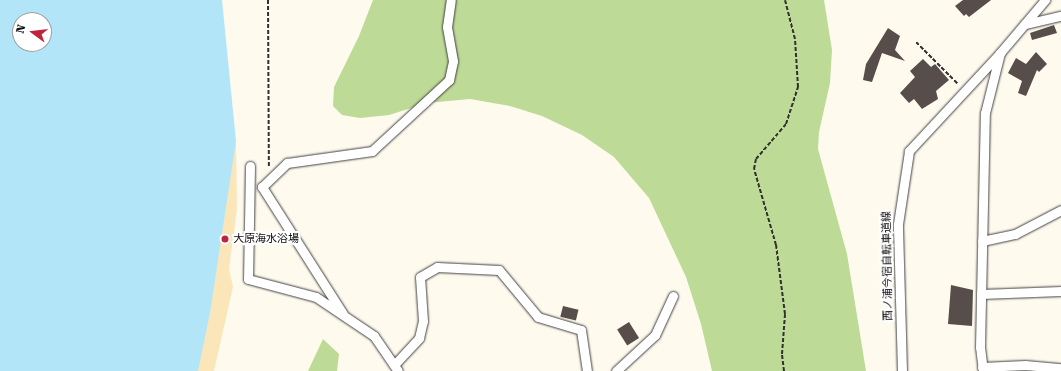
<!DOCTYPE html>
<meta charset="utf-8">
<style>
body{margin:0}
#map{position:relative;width:1061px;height:371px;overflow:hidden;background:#fffaee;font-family:"Roboto Serif","Noto Sans JP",serif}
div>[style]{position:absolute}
.forest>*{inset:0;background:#bddb96}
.sand>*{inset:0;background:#fbe6ba}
.water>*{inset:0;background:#b2e5f7}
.building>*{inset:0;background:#574d4a;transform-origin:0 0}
.path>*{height:2px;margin-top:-1px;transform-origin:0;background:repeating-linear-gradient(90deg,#303030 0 4px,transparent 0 6px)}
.roads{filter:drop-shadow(0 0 1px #414141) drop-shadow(0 0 1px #414141)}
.minor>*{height:9px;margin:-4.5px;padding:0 4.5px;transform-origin:4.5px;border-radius:4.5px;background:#fff}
.dots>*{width:11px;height:11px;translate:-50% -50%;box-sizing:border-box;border:2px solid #fff;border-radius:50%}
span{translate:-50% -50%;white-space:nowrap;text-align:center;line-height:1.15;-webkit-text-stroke:4px #fff;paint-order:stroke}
.poi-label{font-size:11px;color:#0e0e0e}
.left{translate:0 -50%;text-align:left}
.street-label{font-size:11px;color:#0e0e0e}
.north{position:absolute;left:12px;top:12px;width:40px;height:40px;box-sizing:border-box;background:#fff;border:1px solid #9f9f9f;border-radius:50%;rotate:285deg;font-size:11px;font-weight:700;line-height:16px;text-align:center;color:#0e0e0e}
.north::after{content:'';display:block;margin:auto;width:14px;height:18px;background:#c0233c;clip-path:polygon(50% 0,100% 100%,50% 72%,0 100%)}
</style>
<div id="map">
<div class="forest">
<i style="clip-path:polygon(373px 0,824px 0,832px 50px,830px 83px,819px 132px,818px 149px,847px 254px,866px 371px,712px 371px,701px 324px,686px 277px,649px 198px,614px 157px,582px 135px,542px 116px,510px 106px,470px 99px,427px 103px,389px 115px,360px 118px,342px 115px,333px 106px,334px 87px,359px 36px)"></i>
<i style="clip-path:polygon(323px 339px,339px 354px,337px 371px,308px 371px)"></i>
</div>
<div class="sand">
<i style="clip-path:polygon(236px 141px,237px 209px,229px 269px,233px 287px,214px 371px,186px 371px)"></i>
</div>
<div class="water">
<i style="clip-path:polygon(evenodd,0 0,222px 0,236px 141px,210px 313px,198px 371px,0 371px,0 0,20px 20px,44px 20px,44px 44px,20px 44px,20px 20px)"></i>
</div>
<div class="building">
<i style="clip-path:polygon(963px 0,991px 0,969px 17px,966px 14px,964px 16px,955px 6px)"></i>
<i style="clip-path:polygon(1054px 25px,1057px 33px,1032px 40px,1030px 33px)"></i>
<i style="clip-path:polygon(888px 28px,900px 36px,895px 50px,905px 61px,882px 53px,872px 82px,863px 80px,866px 64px)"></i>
<i style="clip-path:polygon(1036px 52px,1047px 64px,1039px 72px,1037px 70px,1026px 96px,1018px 93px,1022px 81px,1008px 73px,1016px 58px,1026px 64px)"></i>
<i style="clip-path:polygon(923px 59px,931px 67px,935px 64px,949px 80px,936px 91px,938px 99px,922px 109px,914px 99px,909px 103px,900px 93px,915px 77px,910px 71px)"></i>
<i style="clip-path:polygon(951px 285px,973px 290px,972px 326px,948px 324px)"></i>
<i style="left:563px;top:306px;width:16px;height:11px;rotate:14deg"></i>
<i style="left:629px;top:322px;width:19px;height:14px;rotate:58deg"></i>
</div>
<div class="path">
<i style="left:268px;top:0;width:168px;rotate:89.7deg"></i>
<i style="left:916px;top:42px;width:59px;rotate:45deg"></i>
<i style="left:784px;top:371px;width:17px;rotate:-97deg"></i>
<i style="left:782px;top:354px;width:40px;rotate:-85.7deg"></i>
<i style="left:785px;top:314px;width:70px;rotate:-97.4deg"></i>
<i style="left:776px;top:245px;width:79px;rotate:-106.1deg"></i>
<i style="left:754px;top:169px;width:10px;rotate:-79deg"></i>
<i style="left:756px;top:159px;width:46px;rotate:-49.4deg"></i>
<i style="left:786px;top:124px;width:39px;rotate:-72deg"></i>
<i style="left:798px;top:87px;width:48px;rotate:-93.6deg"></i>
<i style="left:795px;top:39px;width:40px;rotate:-104.4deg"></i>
</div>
<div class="roads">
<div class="minor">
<i style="left:1025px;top:24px;width:37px;rotate:-13deg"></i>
<i style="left:250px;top:166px;width:113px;rotate:91deg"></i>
<i style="left:248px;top:279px;width:70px;rotate:14.8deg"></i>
<i style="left:316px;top:297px;width:70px;rotate:33.9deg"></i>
<i style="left:374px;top:336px;width:42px;rotate:55.6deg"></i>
<i style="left:982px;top:241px;width:34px;rotate:-12deg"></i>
<i style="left:1015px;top:234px;width:52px;rotate:-27.6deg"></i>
<i style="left:981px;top:294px;width:80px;rotate:-2.1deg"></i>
<i style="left:343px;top:314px;width:151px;rotate:-122.5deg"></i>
<i style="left:262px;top:187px;width:35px;rotate:-44deg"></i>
<i style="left:287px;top:163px;width:86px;rotate:-8deg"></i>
<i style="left:372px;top:151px;width:105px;rotate:-42.7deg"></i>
<i style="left:449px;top:80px;width:19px;rotate:-78deg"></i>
<i style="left:453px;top:61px;width:35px;rotate:-100deg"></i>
<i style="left:447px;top:27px;width:27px;rotate:-82deg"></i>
<i style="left:394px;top:365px;width:37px;rotate:-47deg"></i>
<i style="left:419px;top:338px;width:17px;rotate:-77deg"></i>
<i style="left:423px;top:321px;width:44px;rotate:-93.9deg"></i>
<i style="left:420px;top:277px;width:20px;rotate:-30deg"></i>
<i style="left:437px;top:267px;width:62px;rotate:2.8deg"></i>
<i style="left:499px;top:270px;width:61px;rotate:50.3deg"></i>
<i style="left:538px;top:317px;width:45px;rotate:16.8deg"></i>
<i style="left:581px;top:330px;width:41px;rotate:81.7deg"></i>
<i style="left:982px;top:367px;width:43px;rotate:-2.7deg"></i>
<i style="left:1025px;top:365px;width:36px;rotate:5deg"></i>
<i style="left:616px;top:371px;width:53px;rotate:-42.7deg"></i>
<i style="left:655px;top:335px;width:43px;rotate:-65.2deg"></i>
<i style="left:902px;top:371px;width:147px;rotate:-91.6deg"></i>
<i style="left:898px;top:224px;width:74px;rotate:-81.4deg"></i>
<i style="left:909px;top:151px;width:134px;rotate:-47.1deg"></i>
<i style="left:983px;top:371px;width:24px;rotate:-97deg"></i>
<i style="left:980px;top:347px;width:234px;rotate:-88.8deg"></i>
<i style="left:985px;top:113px;width:62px;rotate:-76deg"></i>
<i style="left:1000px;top:53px;width:70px;rotate:-49.7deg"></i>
</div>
</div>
<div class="dots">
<i style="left:225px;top:239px;background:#c0233c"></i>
</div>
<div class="poi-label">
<span class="left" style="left:233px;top:239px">大原海水浴場</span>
</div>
<div class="street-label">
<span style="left:888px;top:266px;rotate:-91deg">西ノ浦今宿自転車道線</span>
</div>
<div class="north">N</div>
</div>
